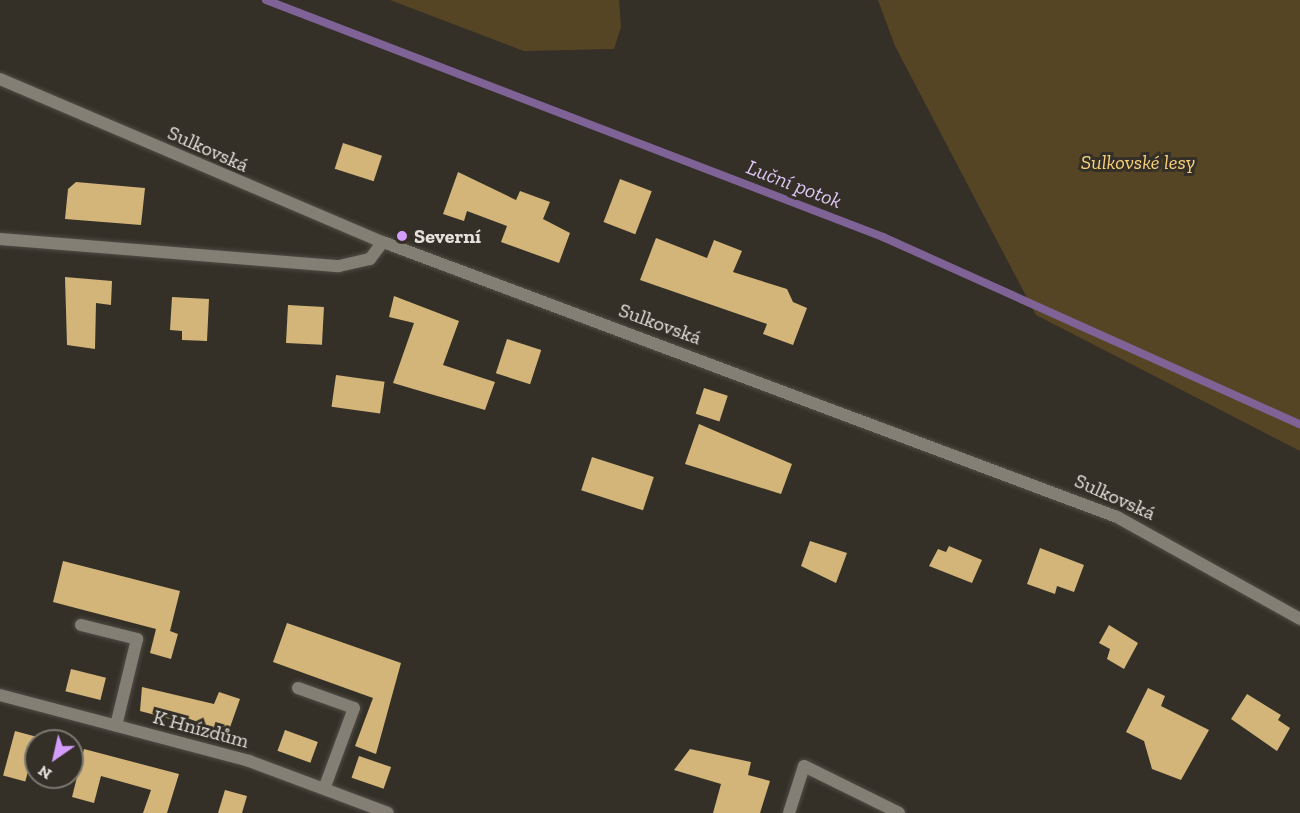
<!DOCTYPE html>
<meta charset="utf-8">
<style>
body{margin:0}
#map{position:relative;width:1300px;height:813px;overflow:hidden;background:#343028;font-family:"Zilla Slab",serif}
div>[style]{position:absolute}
.green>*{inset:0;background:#554524}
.stream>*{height:8px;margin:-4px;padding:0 4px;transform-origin:4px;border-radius:4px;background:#7f6397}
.building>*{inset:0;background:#d3b579;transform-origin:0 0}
.roads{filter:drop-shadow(0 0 2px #504c45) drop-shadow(0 0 2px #504c45)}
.street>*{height:12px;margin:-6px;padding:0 6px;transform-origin:6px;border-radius:6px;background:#847f75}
.dots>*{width:16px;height:16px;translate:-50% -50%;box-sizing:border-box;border:3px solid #343028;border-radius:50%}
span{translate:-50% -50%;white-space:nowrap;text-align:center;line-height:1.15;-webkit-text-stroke:6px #343028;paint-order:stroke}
.street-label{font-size:20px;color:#e4e1dc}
.park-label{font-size:20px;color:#fad17a;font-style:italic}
.poi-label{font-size:20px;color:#e4e1dc;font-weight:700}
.left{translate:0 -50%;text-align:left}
.water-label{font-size:21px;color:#ddc5f4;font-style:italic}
.north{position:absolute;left:24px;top:729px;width:60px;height:60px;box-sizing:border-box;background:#343028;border:2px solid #7a7770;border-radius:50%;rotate:214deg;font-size:16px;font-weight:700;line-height:24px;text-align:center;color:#e4e1dc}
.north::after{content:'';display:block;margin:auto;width:21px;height:27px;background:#d29dfd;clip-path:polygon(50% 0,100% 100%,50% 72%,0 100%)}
</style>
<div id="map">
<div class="green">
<i style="clip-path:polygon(390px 0,619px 0,621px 27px,614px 49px,524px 51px)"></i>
<i style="clip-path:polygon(878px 0,1300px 0,1300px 451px,1036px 315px,895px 46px)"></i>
</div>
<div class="stream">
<i style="left:266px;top:0;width:661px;rotate:21.01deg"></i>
<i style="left:883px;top:237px;width:457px;rotate:24.2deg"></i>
</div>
<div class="building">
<i style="left:343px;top:143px;width:41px;height:27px;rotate:18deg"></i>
<i style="clip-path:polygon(458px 172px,516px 200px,520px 191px,550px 202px,543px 219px,570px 233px,559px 263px,501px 242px,507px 226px,467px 211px,464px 221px,443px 214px)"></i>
<i style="left:620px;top:179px;width:34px;height:46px;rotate:21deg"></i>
<i style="clip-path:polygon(76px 182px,145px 188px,141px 225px,65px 219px,68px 189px)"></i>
<i style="clip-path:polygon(656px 238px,707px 258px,714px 240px,742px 251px,733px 272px,787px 289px,793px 302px,807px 308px,793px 345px,763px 334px,767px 324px,640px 280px)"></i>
<i style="clip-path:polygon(65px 277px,112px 281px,111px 305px,96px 303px,95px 349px,67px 345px)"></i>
<i style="clip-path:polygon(394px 296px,459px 321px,443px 365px,495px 382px,485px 410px,393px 383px,414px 323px,389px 317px)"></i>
<i style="clip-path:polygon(172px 297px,209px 299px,207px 341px,182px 340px,182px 331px,170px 330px)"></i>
<i style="left:288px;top:305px;width:36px;height:38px;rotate:3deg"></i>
<i style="left:507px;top:339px;width:36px;height:36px;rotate:18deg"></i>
<i style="left:336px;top:375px;width:49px;height:32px;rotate:8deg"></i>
<i style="left:704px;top:388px;width:25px;height:27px;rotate:18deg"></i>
<i style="clip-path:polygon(699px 424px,792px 464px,781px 494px,685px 464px)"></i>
<i style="left:592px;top:457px;width:65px;height:35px;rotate:18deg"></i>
<i style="clip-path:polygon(810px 541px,847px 553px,836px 583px,801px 566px)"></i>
<i style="clip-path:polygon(949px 546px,982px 560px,972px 583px,929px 566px,938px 549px,946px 552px)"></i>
<i style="clip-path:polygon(1040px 548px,1084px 565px,1074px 592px,1057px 586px,1055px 594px,1027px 584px)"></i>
<i style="clip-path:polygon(63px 561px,180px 591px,170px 631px,178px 634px,171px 659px,150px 653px,156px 629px,53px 602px)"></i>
<i style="clip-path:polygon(287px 623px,401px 663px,376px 754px,355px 746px,373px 698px,273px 662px)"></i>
<i style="clip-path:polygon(1109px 625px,1138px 643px,1124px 669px,1107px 659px,1110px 649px,1099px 643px)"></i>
<i style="left:71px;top:669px;width:36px;height:23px;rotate:14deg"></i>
<i style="clip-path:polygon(142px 687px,214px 704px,219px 692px,240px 699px,228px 733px,176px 714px,174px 720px,140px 711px)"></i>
<i style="clip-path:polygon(1148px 688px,1165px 696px,1161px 706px,1209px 730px,1181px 780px,1152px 769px,1144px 741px,1126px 732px)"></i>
<i style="clip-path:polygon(1247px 694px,1281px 715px,1278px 720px,1290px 728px,1277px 751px,1231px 719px)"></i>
<i style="left:285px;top:730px;width:35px;height:22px;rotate:20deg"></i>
<i style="left:15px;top:731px;width:23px;height:46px;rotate:15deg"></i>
<i style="clip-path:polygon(84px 749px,179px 774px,167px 813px,143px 813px,151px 790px,101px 776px,94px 803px,72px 797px)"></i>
<i style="clip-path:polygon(690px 749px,751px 762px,748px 775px,770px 781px,760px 813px,713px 813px,721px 784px,674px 770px)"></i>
<i style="left:359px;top:756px;width:34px;height:23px;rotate:19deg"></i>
<i style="clip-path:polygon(225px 790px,247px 796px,242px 813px,218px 813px)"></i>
</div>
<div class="roads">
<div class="street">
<i style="left:0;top:79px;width:416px;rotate:23.1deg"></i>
<i style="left:383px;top:242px;width:784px;rotate:20.54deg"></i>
<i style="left:1117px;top:517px;width:210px;rotate:29.1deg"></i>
<i style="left:0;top:239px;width:340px;rotate:4.6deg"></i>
<i style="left:339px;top:266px;width:32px;rotate:-13deg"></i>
<i style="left:370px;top:259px;width:21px;rotate:-53deg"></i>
<i style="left:81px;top:625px;width:58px;rotate:14deg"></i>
<i style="left:137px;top:639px;width:89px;rotate:103.6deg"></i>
<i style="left:298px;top:688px;width:59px;rotate:19.7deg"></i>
<i style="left:354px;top:708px;width:86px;rotate:110.3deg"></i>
<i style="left:0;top:695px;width:258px;rotate:14.8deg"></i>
<i style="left:249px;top:761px;width:148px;rotate:20.5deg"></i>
<i style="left:789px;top:813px;width:49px;rotate:-72.3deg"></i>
<i style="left:804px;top:766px;width:106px;rotate:26.3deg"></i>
</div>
</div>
<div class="dots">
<i style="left:402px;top:236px;background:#d29dfd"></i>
</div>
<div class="street-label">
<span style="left:208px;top:149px;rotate:24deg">Sulkovská</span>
<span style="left:660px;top:324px;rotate:20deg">Sulkovská</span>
<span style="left:1115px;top:497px;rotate:24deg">Sulkovská</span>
<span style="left:201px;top:729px;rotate:15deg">K Hnízdům</span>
</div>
<div class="park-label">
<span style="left:1138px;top:162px">Sulkovské lesy</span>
</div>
<div class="poi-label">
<span class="left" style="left:414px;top:236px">Severní</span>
</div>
<div class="water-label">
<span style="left:794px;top:184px;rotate:21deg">Luční potok</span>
</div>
<div class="north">N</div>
</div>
